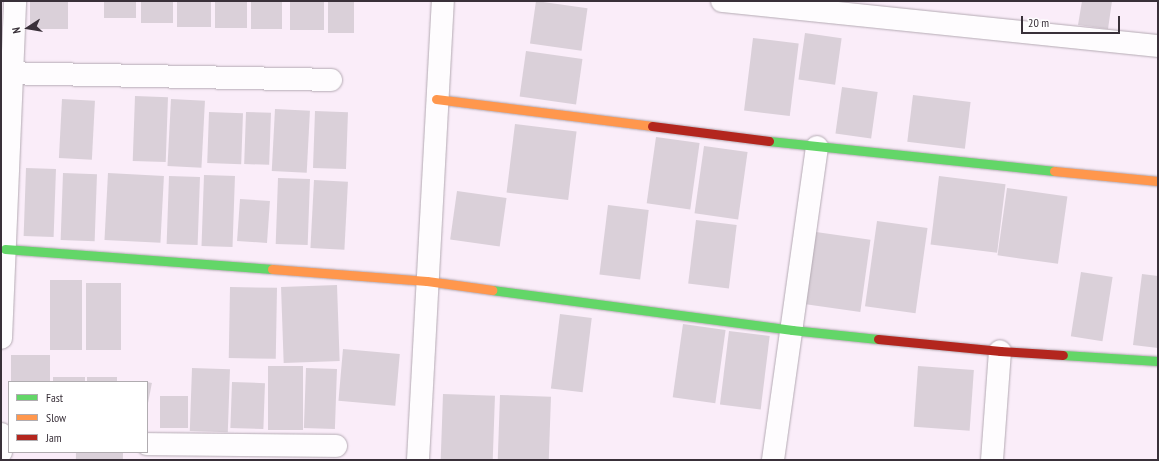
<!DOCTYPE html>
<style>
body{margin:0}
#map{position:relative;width:1159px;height:461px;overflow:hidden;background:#faedf9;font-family:"PT Sans Narrow",sans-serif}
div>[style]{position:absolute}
.building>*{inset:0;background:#dad0d9;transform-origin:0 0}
.roads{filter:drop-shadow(0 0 1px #b4aab3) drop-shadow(0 0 1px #b4aab3)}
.street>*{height:22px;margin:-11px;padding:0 11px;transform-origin:11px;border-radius:11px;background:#fefcfe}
.fast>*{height:9px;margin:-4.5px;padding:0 4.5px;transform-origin:4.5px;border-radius:4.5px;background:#63d668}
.slow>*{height:9px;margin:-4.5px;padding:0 4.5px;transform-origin:4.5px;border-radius:4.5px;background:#ff974d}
.jam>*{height:9px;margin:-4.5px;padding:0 4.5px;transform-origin:4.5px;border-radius:4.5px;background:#b3261e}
span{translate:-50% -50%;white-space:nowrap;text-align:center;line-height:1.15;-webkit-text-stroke:3.5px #fff;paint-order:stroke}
.frame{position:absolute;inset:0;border:2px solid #393039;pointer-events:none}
.legend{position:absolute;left:8px;top:381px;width:140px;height:72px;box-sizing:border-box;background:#fff;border:1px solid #b0acb0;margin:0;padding:5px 7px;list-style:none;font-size:12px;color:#393039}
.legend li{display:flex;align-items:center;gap:8px;height:20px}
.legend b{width:20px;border:1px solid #b0acb0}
.north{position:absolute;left:8px;top:8px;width:40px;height:40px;-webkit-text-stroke:3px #fff;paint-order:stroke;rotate:258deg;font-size:11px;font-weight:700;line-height:16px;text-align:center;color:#393039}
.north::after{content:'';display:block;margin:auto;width:14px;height:18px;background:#393039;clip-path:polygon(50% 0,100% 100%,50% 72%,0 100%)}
.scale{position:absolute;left:1021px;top:16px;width:99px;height:18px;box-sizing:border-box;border:2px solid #393039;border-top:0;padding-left:5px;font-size:12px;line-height:14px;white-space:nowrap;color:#393039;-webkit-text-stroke:3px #fff;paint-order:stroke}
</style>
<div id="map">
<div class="building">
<i style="left:30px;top:1px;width:38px;height:28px"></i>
<i style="left:104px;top:1px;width:32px;height:17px"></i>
<i style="left:141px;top:1px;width:32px;height:22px"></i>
<i style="left:177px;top:1px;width:34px;height:26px"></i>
<i style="left:215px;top:1px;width:32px;height:27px"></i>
<i style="left:251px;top:1px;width:31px;height:28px"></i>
<i style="left:290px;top:1px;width:34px;height:29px"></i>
<i style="left:328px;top:1px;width:26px;height:32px"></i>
<i style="left:536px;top:1px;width:52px;height:43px;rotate:8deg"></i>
<i style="clip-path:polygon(1082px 1px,1112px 1px,1108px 29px,1078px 25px)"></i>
<i style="left:805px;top:33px;width:37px;height:47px;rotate:8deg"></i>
<i style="left:753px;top:38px;width:46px;height:73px;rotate:7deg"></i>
<i style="left:526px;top:51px;width:57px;height:46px;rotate:8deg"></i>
<i style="left:842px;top:87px;width:36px;height:47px;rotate:8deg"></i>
<i style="left:913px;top:95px;width:58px;height:47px;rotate:7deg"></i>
<i style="left:135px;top:96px;width:33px;height:65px;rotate:2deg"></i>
<i style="left:62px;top:99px;width:33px;height:59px;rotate:3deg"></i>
<i style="left:171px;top:99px;width:34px;height:67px;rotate:3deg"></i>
<i style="left:275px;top:109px;width:35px;height:62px;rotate:3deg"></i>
<i style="left:315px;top:111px;width:33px;height:57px;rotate:2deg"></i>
<i style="left:209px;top:112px;width:34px;height:51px;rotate:2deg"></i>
<i style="left:246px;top:112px;width:25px;height:52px;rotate:2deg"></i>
<i style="left:515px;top:124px;width:62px;height:69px;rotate:7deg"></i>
<i style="left:656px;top:137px;width:44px;height:67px;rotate:8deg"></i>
<i style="left:704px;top:146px;width:44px;height:68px;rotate:8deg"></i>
<i style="left:26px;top:168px;width:30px;height:68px;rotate:2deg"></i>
<i style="left:63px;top:173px;width:34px;height:67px;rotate:2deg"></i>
<i style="left:108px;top:173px;width:56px;height:67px;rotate:3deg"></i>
<i style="left:204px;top:175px;width:31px;height:71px;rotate:2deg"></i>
<i style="left:169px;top:176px;width:31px;height:68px;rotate:2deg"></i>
<i style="left:939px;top:176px;width:67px;height:69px;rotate:7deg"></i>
<i style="left:278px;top:178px;width:32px;height:66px;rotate:2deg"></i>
<i style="left:314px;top:180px;width:34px;height:68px;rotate:3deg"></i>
<i style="left:1007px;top:188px;width:61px;height:68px;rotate:8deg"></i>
<i style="left:457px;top:191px;width:50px;height:49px;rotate:8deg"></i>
<i style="left:240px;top:199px;width:30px;height:42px;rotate:4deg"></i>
<i style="left:608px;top:205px;width:41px;height:70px;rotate:7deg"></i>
<i style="left:696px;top:220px;width:41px;height:64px;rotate:7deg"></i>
<i style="left:877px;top:221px;width:51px;height:86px;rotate:8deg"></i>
<i style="left:816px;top:232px;width:55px;height:73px;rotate:8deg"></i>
<i style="left:1081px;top:272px;width:32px;height:65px;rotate:9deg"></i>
<i style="clip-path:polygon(1142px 274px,1158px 276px,1158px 348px,1133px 345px)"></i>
<i style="left:50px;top:280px;width:32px;height:70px"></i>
<i style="left:86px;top:283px;width:35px;height:67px"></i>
<i style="left:337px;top:285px;width:76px;height:56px;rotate:88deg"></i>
<i style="left:230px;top:287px;width:47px;height:71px;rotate:1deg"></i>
<i style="left:560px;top:314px;width:32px;height:75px;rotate:7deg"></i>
<i style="left:683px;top:324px;width:43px;height:74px;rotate:8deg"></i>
<i style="left:729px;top:331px;width:41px;height:74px;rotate:7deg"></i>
<i style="left:343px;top:349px;width:57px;height:52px;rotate:5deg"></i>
<i style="left:11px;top:355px;width:39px;height:27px"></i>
<i style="left:268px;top:366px;width:35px;height:64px"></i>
<i style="left:918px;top:366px;width:56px;height:61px;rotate:4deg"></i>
<i style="left:192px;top:368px;width:38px;height:63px;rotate:2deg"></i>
<i style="left:306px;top:368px;width:31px;height:60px;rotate:2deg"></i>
<i style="left:53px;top:377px;width:32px;height:5px"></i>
<i style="left:87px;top:377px;width:30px;height:5px"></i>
<i style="left:147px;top:382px;width:5px;height:45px;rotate:11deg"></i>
<i style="left:232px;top:382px;width:33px;height:46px;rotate:2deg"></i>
<i style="left:443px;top:394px;width:52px;height:66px;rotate:2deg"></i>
<i style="left:500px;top:395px;width:51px;height:65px;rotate:2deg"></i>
<i style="left:160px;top:396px;width:28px;height:32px"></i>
<i style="left:76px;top:452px;width:47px;height:8px;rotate:1deg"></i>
</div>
<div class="roads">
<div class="street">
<i style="left:722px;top:1px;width:438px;rotate:5.9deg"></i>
<i style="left:1px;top:73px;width:330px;rotate:1.2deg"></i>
<i style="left:1px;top:338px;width:337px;rotate:-87.6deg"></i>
<i style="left:1px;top:434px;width:18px;rotate:90deg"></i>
<i style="left:147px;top:444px;width:189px;rotate:0.6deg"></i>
<i style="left:418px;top:460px;width:460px;rotate:-86.9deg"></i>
<i style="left:773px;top:460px;width:316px;rotate:-82deg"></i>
<i style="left:992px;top:460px;width:109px;rotate:-85.8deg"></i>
</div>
<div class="fast">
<i style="left:769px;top:141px;width:287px;rotate:6deg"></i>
<i style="left:5px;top:249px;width:268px;rotate:4.3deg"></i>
<i style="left:492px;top:290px;width:303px;rotate:7.6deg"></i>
<i style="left:792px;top:330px;width:86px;rotate:6deg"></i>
<i style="left:1063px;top:355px;width:95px;rotate:3.6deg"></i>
</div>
<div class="slow">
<i style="left:436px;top:99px;width:218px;rotate:7.1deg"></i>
<i style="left:1054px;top:171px;width:104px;rotate:5.5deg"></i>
<i style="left:272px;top:269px;width:155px;rotate:4.4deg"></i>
<i style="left:427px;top:281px;width:66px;rotate:7.9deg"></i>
</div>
<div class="jam">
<i style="left:652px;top:126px;width:118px;rotate:7.3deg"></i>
<i style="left:878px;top:339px;width:123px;rotate:5.6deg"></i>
<i style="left:1000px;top:351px;width:63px;rotate:3.6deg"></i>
</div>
</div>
<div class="frame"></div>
<ul class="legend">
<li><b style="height:5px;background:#63d668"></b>Fast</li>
<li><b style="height:5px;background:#ff974d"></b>Slow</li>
<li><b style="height:5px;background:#b3261e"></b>Jam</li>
</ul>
<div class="north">N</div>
<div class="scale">20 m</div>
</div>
